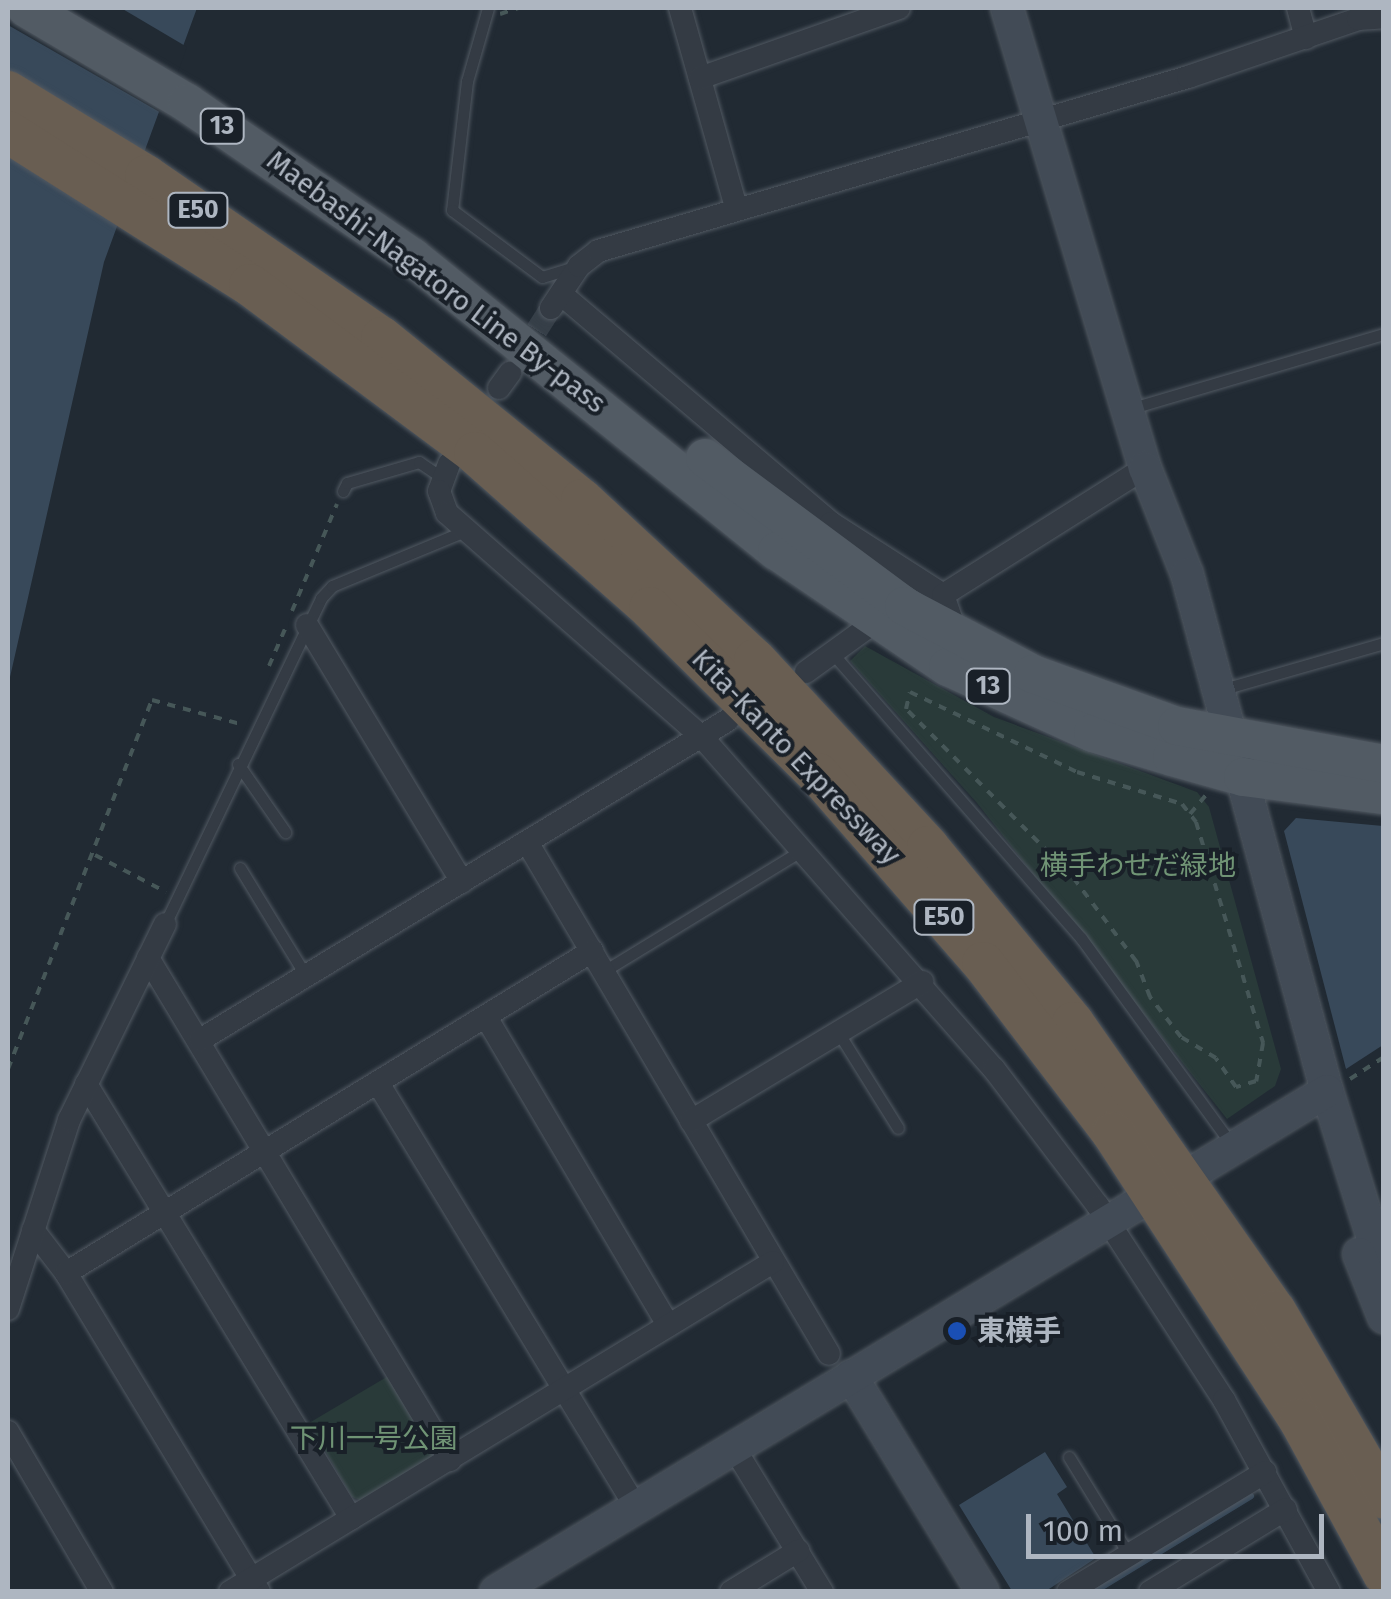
<!DOCTYPE html>
<meta charset="utf-8">
<style>
body{margin:0}
#map{position:relative;width:1391px;height:1599px;overflow:hidden;background:#212a33;font-family:"Fira Sans","Noto Sans JP",sans-serif}
div>[style]{position:absolute}
.green>*{inset:0;background:#293a39}
.water>*{inset:0;background:#38495a}
.pier>*{inset:0;background:#212a33}
.stream>*{height:6px;margin:-3px;padding:0 3px;transform-origin:3px;border-radius:3px;background:#38495a}
.street-tunnel>*{height:22px;margin-top:-11px;transform-origin:0;background:repeating-linear-gradient(90deg,#363f48 0 22px,transparent 0 33px)}
.path>*{height:4px;margin-top:-2px;transform-origin:0;background:repeating-linear-gradient(90deg,#465758 0 8px,transparent 0 16px)}
.roads{filter:drop-shadow(0 0 2px #515962) drop-shadow(0 0 2px #515962)}
.lane>*{height:11px;margin:-5.5px;padding:0 5.5px;transform-origin:5.5px;border-radius:5.5px;background:#343b44}
.street>*{height:22px;margin:-11px;padding:0 11px;transform-origin:11px;border-radius:11px;background:#343b44}
.secondary>*{height:32px;margin:-16px;padding:0 16px;transform-origin:16px;border-radius:16px;background:#424b56}
.primary>*{height:38px;margin:-19px;padding:0 19px;transform-origin:19px;border-radius:19px;background:#525b64}
.highway>*{height:42px;margin:-21px;padding:0 21px;transform-origin:21px;border-radius:21px;background:#695e52}
.dots>*{width:28px;height:28px;translate:-50% -50%;box-sizing:border-box;border:5px solid #192028;border-radius:50%}
span{translate:-50% -50%;white-space:nowrap;text-align:center;line-height:1.15;-webkit-text-stroke:8px #192028;paint-order:stroke}
.shield-label span{padding:2px 8px;background:#192028;border:2px solid;border-radius:8px;-webkit-text-stroke-width:0}
.shield-label{font-size:25px;color:#aeb6c1;font-weight:700}
.street-label{font-size:28px;color:#aeb6c1}
.park-label{font-size:28px;color:#709475}
.poi-label{font-size:28px;color:#aeb6c1;font-weight:700}
.left{translate:0 -50%;text-align:left}
.frame{position:absolute;inset:0;border:10px solid #aeb6c1;pointer-events:none}
.scale{position:absolute;left:1026px;top:1514px;width:298px;height:45px;box-sizing:border-box;border:5px solid #aeb6c1;border-top:0;padding-left:12px;font-size:30px;line-height:35px;white-space:nowrap;color:#aeb6c1;-webkit-text-stroke:8px #192028;paint-order:stroke}
</style>
<div id="map">
<div class="green">
<i style="clip-path:polygon(865px 646px,994px 717px,1197px 792px,1209px 807px,1281px 1069px,1275px 1086px,1227px 1119px,977px 803px,850px 661px)"></i>
<i style="clip-path:polygon(390px 1375px,434px 1446px,431px 1460px,362px 1501px,352px 1497px,309px 1423px)"></i>
</div>
<div class="water">
<i style="clip-path:polygon(8px 8px,197px 8px,104px 262px,8px 686px)"></i>
<i style="clip-path:polygon(1296px 818px,1383px 826px,1383px 1045px,1346px 1069px,1284px 831px)"></i>
<i style="clip-path:polygon(1045px 1452px,1067px 1487px,1057px 1494px,1096px 1558px,1046px 1591px,1012px 1591px,959px 1505px)"></i>
</div>
<div class="pier">
<i style="clip-path:polygon(8px 8px,121px 8px,187px 47px,163px 114px,8px 25px)"></i>
</div>
<div class="stream">
<i style="left:1094px;top:1592px;width:184px;rotate:-31.4deg"></i>
</div>
<div class="street-tunnel">
<i style="left:519px;top:358px;width:59px;rotate:-57.4deg"></i>
</div>
<div class="path">
<i style="left:500px;top:14px;width:20px;rotate:-18deg"></i>
<i style="left:292px;top:611px;width:116px;rotate:-67.2deg"></i>
<i style="left:269px;top:666px;width:40px;rotate:-66.6deg"></i>
<i style="left:910px;top:692px;width:185px;rotate:25.6deg"></i>
<i style="left:1077px;top:772px;width:110px;rotate:16.9deg"></i>
<i style="left:1182px;top:804px;width:23px;rotate:52deg"></i>
<i style="left:1196px;top:822px;width:231px;rotate:73.1deg"></i>
<i style="left:1263px;top:1043px;width:39px;rotate:100deg"></i>
<i style="left:1256px;top:1081px;width:21px;rotate:163deg"></i>
<i style="left:1236px;top:1087px;width:35px;rotate:-125deg"></i>
<i style="left:1216px;top:1058px;width:41px;rotate:-149deg"></i>
<i style="left:1181px;top:1037px;width:51px;rotate:-127.8deg"></i>
<i style="left:1150px;top:997px;width:39px;rotate:-111deg"></i>
<i style="left:1136px;top:961px;width:106px;rotate:-127deg"></i>
<i style="left:1072px;top:876px;width:235px;rotate:-134.8deg"></i>
<i style="left:906px;top:709px;width:17px;rotate:-77deg"></i>
<i style="left:1190px;top:814px;width:25px;rotate:-50deg"></i>
<i style="left:95px;top:855px;width:80px;rotate:27.5deg"></i>
<i style="left:8px;top:1069px;width:396px;rotate:-68.7deg"></i>
<i style="left:152px;top:700px;width:95px;rotate:15.2deg"></i>
<i style="left:1350px;top:1079px;width:40px;rotate:-32.9deg"></i>
</div>
<div class="roads">
<div class="lane">
<i style="left:488px;top:8px;width:76px;rotate:106deg"></i>
<i style="left:467px;top:81px;width:130px;rotate:96.6deg"></i>
<i style="left:452px;top:210px;width:112px;rotate:36.7deg"></i>
<i style="left:542px;top:277px;width:34px;rotate:-17deg"></i>
<i style="left:1129px;top:409px;width:266px;rotate:-16.4deg"></i>
<i style="left:343px;top:491px;width:9px;rotate:-63deg"></i>
<i style="left:347px;top:483px;width:75px;rotate:-16.3deg"></i>
<i style="left:419px;top:462px;width:25px;rotate:34deg"></i>
<i style="left:834px;top:655px;width:376px;rotate:48.9deg"></i>
<i style="left:1081px;top:938px;width:255px;rotate:53.9deg"></i>
<i style="left:1220px;top:690px;width:171px;rotate:-16deg"></i>
<i style="left:238px;top:764px;width:83px;rotate:55.3deg"></i>
<i style="left:240px;top:868px;width:127px;rotate:58.6deg"></i>
<i style="left:165px;top:924px;width:361px;rotate:-64.4deg"></i>
<i style="left:321px;top:598px;width:16px;rotate:-47deg"></i>
<i style="left:332px;top:586px;width:146px;rotate:-22.5deg"></i>
<i style="left:604px;top:971px;width:232px;rotate:-31.4deg"></i>
<i style="left:838px;top:1032px;width:113px;rotate:58deg"></i>
<i style="left:1069px;top:1457px;width:115px;rotate:58.5deg"></i>
</div>
<div class="street">
<i style="left:680px;top:8px;width:207px;rotate:74.3deg"></i>
<i style="left:1298px;top:8px;width:31px;rotate:75deg"></i>
<i style="left:700px;top:78px;width:211px;rotate:-19.4deg"></i>
<i style="left:561px;top:294px;width:354px;rotate:40.3deg"></i>
<i style="left:831px;top:523px;width:133px;rotate:32.7deg"></i>
<i style="left:943px;top:595px;width:43px;rotate:71.1deg"></i>
<i style="left:551px;top:308px;width:50px;rotate:-56.3deg"></i>
<i style="left:579px;top:266px;width:24px;rotate:-38deg"></i>
<i style="left:598px;top:251px;width:615px;rotate:-16.43deg"></i>
<i style="left:1188px;top:77px;width:180px;rotate:-18.8deg"></i>
<i style="left:1358px;top:19px;width:26px;rotate:-4deg"></i>
<i style="left:499px;top:388px;width:19px;rotate:-54deg"></i>
<i style="left:449px;top:464px;width:29px;rotate:110deg"></i>
<i style="left:439px;top:491px;width:23px;rotate:70deg"></i>
<i style="left:447px;top:513px;width:339px;rotate:41.3deg"></i>
<i style="left:702px;top:737px;width:442px;rotate:48.7deg"></i>
<i style="left:994px;top:1069px;width:172px;rotate:52.8deg"></i>
<i style="left:1098px;top:1206px;width:231px;rotate:57deg"></i>
<i style="left:1224px;top:1400px;width:219px;rotate:61.3deg"></i>
<i style="left:943px;top:595px;width:239px;rotate:-32.2deg"></i>
<i style="left:307px;top:625px;width:300px;rotate:58.9deg"></i>
<i style="left:806px;top:672px;width:85px;rotate:-35.9deg"></i>
<i style="left:527px;top:842px;width:594px;rotate:59.47deg"></i>
<i style="left:148px;top:958px;width:586px;rotate:58.97deg"></i>
<i style="left:486px;top:1017px;width:358px;rotate:59.4deg"></i>
<i style="left:200px;top:1040px;width:617px;rotate:-31.22deg"></i>
<i style="left:378px;top:1083px;width:495px;rotate:58.7deg"></i>
<i style="left:86px;top:1084px;width:509px;rotate:58.59deg"></i>
<i style="left:691px;top:1121px;width:270px;rotate:-31deg"></i>
<i style="left:33px;top:1230px;width:54px;rotate:52.5deg"></i>
<i style="left:66px;top:1273px;width:373px;rotate:58.8deg"></i>
<i style="left:66px;top:1273px;width:617px;rotate:-31.47deg"></i>
<i style="left:8px;top:1309px;width:199px;rotate:-72.1deg"></i>
<i style="left:69px;top:1120px;width:218px;rotate:-63.9deg"></i>
<i style="left:8px;top:1432px;width:186px;rotate:59.6deg"></i>
<i style="left:733px;top:1446px;width:171px;rotate:58.6deg"></i>
<i style="left:230px;top:1592px;width:635px;rotate:-31.29deg"></i>
<i style="left:731px;top:1592px;width:79px;rotate:-31.5deg"></i>
<i style="left:1068px;top:1592px;width:231px;rotate:-31.3deg"></i>
<i style="left:1150px;top:1592px;width:159px;rotate:-31.4deg"></i>
</div>
<div class="secondary">
<i style="left:1007px;top:8px;width:480px;rotate:73.3deg"></i>
<i style="left:1145px;top:468px;width:114px;rotate:68.4deg"></i>
<i style="left:1187px;top:574px;width:536px;rotate:74.85deg"></i>
<i style="left:1327px;top:1091px;width:191px;rotate:72.6deg"></i>
<i style="left:1202px;top:1167px;width:146px;rotate:-31.3deg"></i>
<i style="left:1359px;top:1254px;width:68px;rotate:68.4deg"></i>
<i style="left:851px;top:1376px;width:253px;rotate:58.6deg"></i>
<i style="left:496px;top:1592px;width:746px;rotate:-31.17deg"></i>
</div>
<div class="primary">
<i style="left:26px;top:8px;width:187px;rotate:30.5deg"></i>
<i style="left:187px;top:103px;width:273px;rotate:34.4deg"></i>
<i style="left:412px;top:257px;width:469px;rotate:38.9deg"></i>
<i style="left:777px;top:551px;width:207px;rotate:34.2deg"></i>
<i style="left:948px;top:667px;width:159px;rotate:24.5deg"></i>
<i style="left:1093px;top:733px;width:83px;rotate:16.9deg"></i>
<i style="left:1172px;top:757px;width:74px;rotate:15.7deg"></i>
<i style="left:1243px;top:777px;width:142px;rotate:7.3deg"></i>
<i style="left:705px;top:458px;width:248px;rotate:36.6deg"></i>
<i style="left:904px;top:606px;width:146px;rotate:27.8deg"></i>
<i style="left:1033px;top:674px;width:153px;rotate:19.9deg"></i>
<i style="left:1177px;top:726px;width:210px;rotate:10.4deg"></i>
</div>
<div class="highway">
<i style="left:8px;top:92px;width:162px;rotate:31.3deg"></i>
<i style="left:146px;top:176px;width:286px;rotate:34.5deg"></i>
<i style="left:382px;top:338px;width:257px;rotate:39deg"></i>
<i style="left:582px;top:500px;width:236px;rotate:42.8deg"></i>
<i style="left:755px;top:660px;width:255px;rotate:47.2deg"></i>
<i style="left:928px;top:847px;width:228px;rotate:50.5deg"></i>
<i style="left:1073px;top:1023px;width:352px;rotate:55deg"></i>
<i style="left:1275px;top:1311px;width:216px;rotate:59.8deg"></i>
<i style="left:8px;top:132px;width:286px;rotate:32.3deg"></i>
<i style="left:250px;top:285px;width:281px;rotate:36.7deg"></i>
<i style="left:475px;top:453px;width:234px;rotate:41.5deg"></i>
<i style="left:650px;top:608px;width:236px;rotate:44.7deg"></i>
<i style="left:818px;top:774px;width:251px;rotate:48.9deg"></i>
<i style="left:983px;top:963px;width:214px;rotate:52.6deg"></i>
<i style="left:1113px;top:1133px;width:343px;rotate:56.9deg"></i>
<i style="left:1300px;top:1420px;width:175px;rotate:61.4deg"></i>
</div>
</div>
<div class="dots">
<i style="left:957px;top:1331px;background:#1a4fb4"></i>
</div>
<div class="shield-label">
<span style="left:222px;top:126px">13</span>
<span style="left:198px;top:210px">E50</span>
<span style="left:988px;top:686px">13</span>
<span style="left:944px;top:917px">E50</span>
</div>
<div class="street-label">
<span style="left:436px;top:282px;rotate:37deg">Maebashi-Nagatoro Line By-pass</span>
<span style="left:796px;top:757px;rotate:46deg">Kita-Kanto Expressway</span>
</div>
<div class="park-label">
<span style="left:1138px;top:866px">横手わせだ緑地</span>
<span style="left:374px;top:1439px">下川一号公園</span>
</div>
<div class="poi-label">
<span class="left" style="left:977px;top:1331px">東横手</span>
</div>
<div class="frame"></div>
<div class="scale">100 m</div>
</div>
